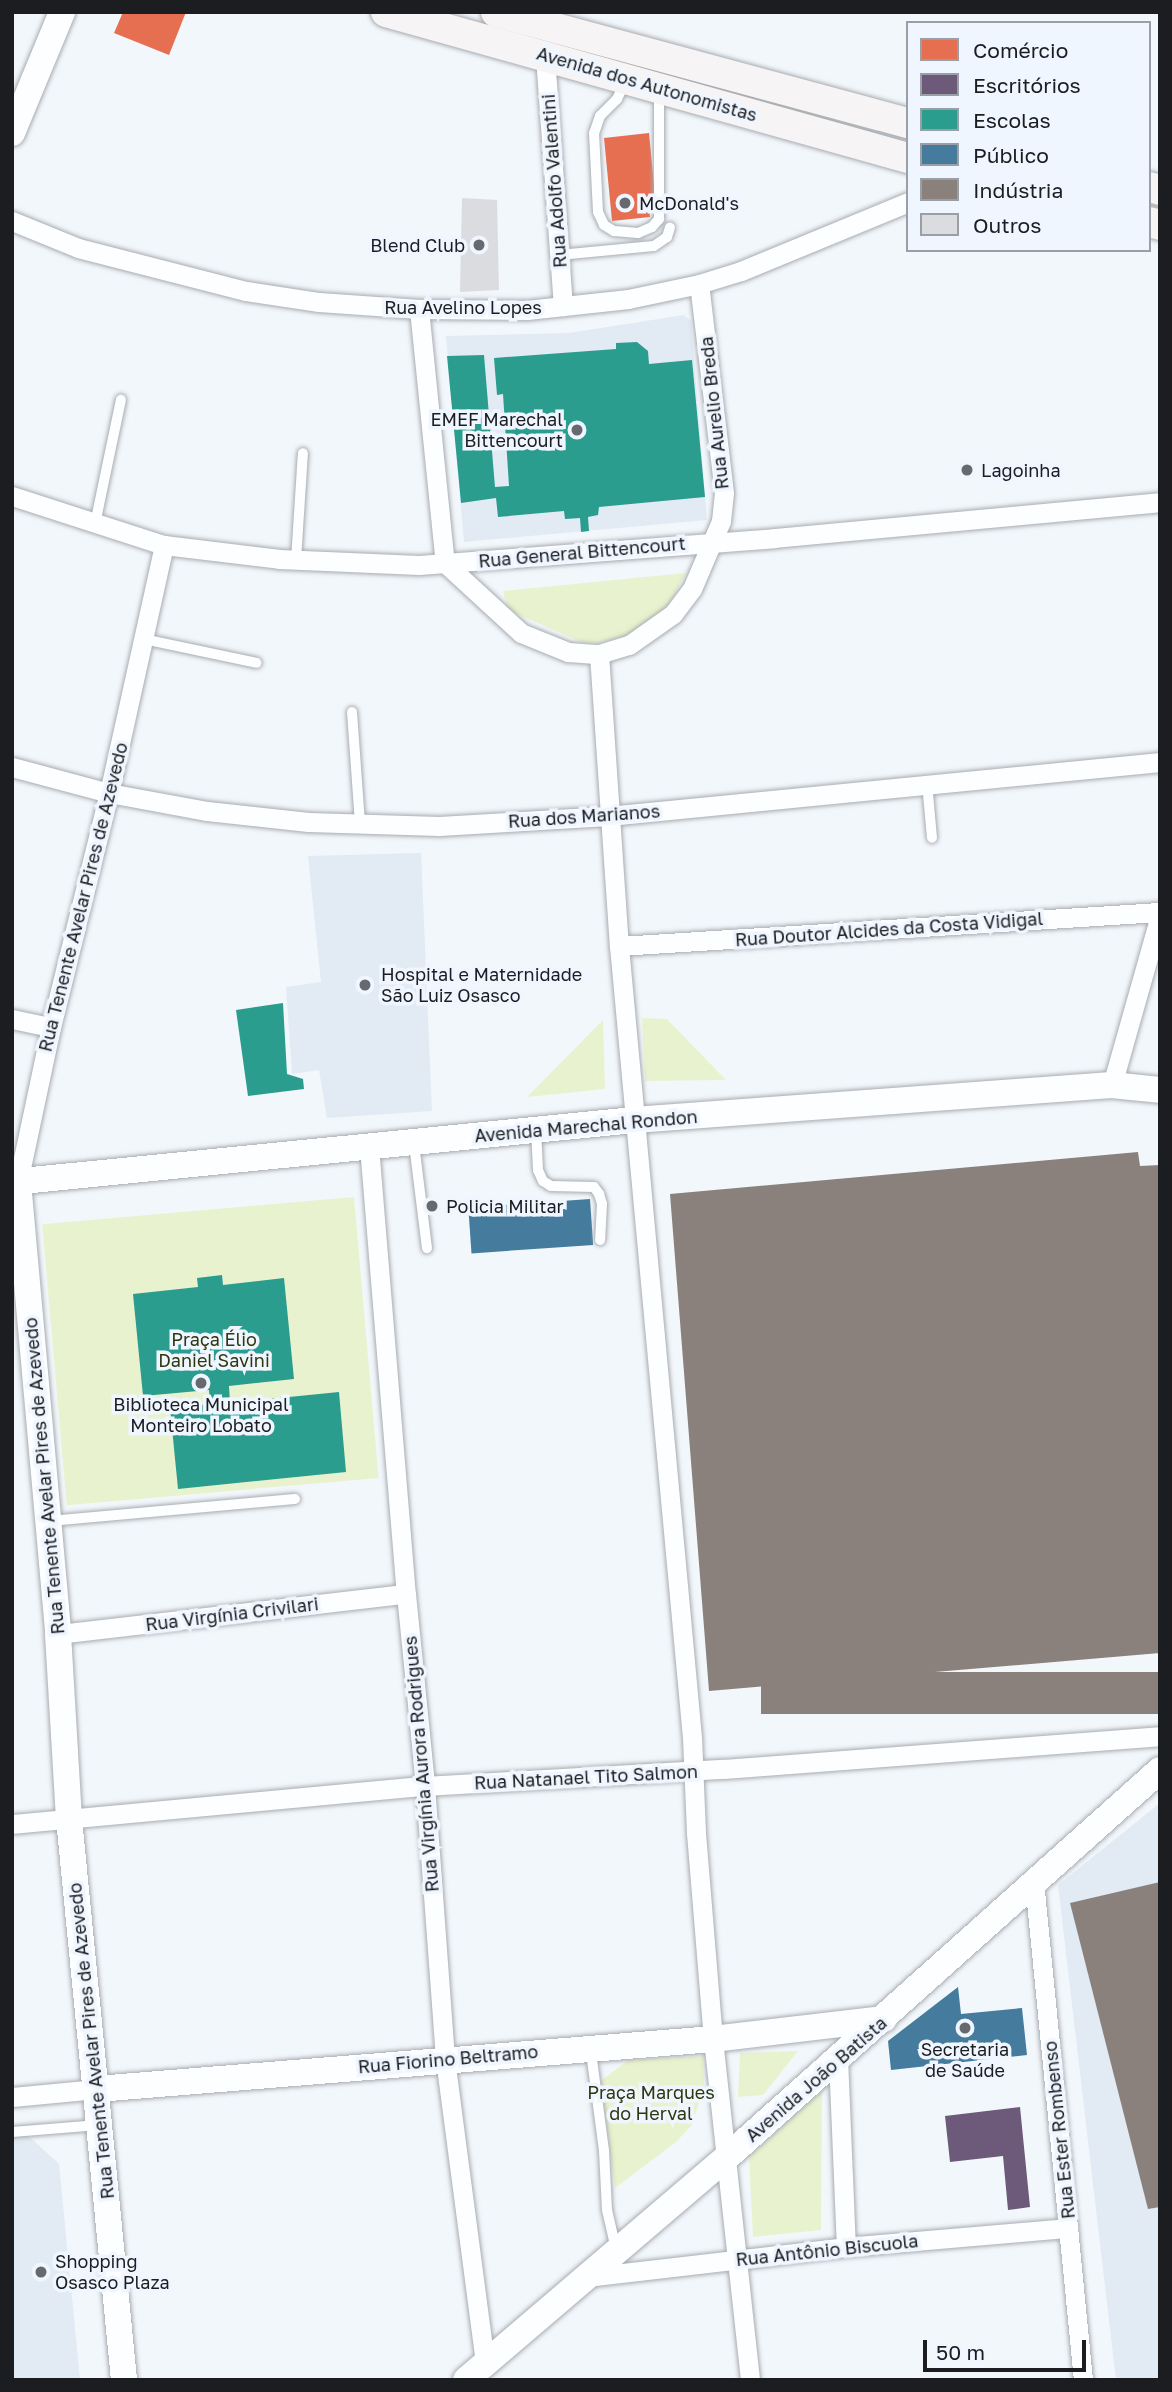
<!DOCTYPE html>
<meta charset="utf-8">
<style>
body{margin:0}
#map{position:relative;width:1172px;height:2392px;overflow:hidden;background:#f2f7fc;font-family:"Golos Text",sans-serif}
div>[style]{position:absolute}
.built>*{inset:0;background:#e2eaf4}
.green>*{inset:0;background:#e9f2ce;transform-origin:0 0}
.shops>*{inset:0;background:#e76f51}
.offices>*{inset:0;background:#6d597a}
.schools>*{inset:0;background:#2a9d8f}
.public>*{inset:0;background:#457b9d;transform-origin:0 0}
.industry>*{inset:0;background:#8a817c;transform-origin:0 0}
.building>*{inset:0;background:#dadce0}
.roads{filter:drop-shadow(0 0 2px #a8acb0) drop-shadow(0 0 2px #a8acb0)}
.lane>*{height:10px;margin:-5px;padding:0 5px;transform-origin:5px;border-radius:5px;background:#fdfeff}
.street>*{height:19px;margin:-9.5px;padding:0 9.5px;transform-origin:9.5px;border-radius:9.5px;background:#fdfeff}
.secondary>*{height:26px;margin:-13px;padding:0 13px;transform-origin:13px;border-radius:13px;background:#fdfeff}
.primary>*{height:30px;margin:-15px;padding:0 15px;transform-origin:15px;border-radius:15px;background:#f6f4f4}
.dots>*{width:19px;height:19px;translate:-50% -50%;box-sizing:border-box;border:4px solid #eff6ff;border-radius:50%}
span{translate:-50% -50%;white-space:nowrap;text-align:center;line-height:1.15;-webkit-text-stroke:7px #eff6ff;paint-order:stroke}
.street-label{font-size:18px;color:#1b1d20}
.poi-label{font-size:18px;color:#1b1d20}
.left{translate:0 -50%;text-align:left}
.right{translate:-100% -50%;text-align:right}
.park-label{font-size:18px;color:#30370d}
.frame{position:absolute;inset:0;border:14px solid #1b1d20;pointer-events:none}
.legend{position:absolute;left:906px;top:21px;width:245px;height:231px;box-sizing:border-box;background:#eff6ff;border:2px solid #9a9fa6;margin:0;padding:9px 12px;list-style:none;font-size:21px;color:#1b1d20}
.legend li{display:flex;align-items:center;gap:14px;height:35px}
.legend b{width:35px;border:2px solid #9a9fa6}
.scale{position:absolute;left:923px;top:2340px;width:163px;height:32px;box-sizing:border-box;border:4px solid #1b1d20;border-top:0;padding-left:9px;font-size:21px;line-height:24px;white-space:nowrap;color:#1b1d20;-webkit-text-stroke:5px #eff6ff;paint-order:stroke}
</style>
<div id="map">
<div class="built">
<i style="clip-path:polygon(684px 315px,691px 321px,707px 520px,464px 542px,446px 336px,569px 333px)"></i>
<i style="clip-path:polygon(421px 853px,432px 1111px,327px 1118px,319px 1070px,292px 1074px,286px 987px,321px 982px,308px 856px)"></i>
<i style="clip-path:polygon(1160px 1803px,1160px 2380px,1116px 2380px,1058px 1885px)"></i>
<i style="clip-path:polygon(22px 2130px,59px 2164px,80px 2380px,12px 2380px,12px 2131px)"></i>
</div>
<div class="green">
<i style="clip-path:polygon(686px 573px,665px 612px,626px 636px,595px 643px,581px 642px,508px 610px,503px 591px)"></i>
<i style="clip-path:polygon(642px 1018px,667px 1019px,726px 1080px,645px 1081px)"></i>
<i style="clip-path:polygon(603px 1020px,605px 1089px,527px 1097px)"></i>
<i style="left:354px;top:1197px;width:282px;height:313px;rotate:85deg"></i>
<i style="clip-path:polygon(798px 2051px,763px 2095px,738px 2097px,740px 2053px)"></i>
<i style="clip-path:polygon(703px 2056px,704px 2087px,692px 2125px,676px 2142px,615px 2188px,601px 2081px,628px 2060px)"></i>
<i style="clip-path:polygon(822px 2091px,821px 2230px,753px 2237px,749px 2157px)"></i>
</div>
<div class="shops">
<i style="clip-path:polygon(123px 12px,186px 12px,169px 55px,114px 33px)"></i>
<i style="clip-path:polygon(649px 133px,655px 195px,648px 196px,650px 217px,612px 221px,604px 138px)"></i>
</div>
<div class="offices">
<i style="clip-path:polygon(1020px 2107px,1030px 2207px,1008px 2210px,1003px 2156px,950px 2162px,945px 2116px)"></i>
</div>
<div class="schools">
<i style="clip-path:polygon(637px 342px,648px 351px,649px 364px,692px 360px,705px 497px,599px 507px,598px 515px,588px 517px,589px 531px,581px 532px,580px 518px,565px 519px,564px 511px,498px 517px,496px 498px,461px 503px,447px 356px,484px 355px,495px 487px,509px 486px,503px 394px,497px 395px,494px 358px,616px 349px,616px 343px)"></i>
<i style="clip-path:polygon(283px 1003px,287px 1074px,303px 1079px,304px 1089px,248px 1096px,236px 1010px)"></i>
<i style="clip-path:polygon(222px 1275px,223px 1285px,284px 1278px,294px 1379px,229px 1386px,230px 1403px,339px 1392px,346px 1472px,178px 1489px,170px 1408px,210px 1404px,209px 1390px,143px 1396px,133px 1294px,198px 1287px,197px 1278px)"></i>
</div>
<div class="public">
<i style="left:590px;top:1199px;width:46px;height:122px;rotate:86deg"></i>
<i style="clip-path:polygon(958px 1987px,961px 2014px,1022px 2008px,1027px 2055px,891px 2070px,888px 2041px)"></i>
</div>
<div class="industry">
<i style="clip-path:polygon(1138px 1152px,1140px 1166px,1160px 1165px,1160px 1653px,709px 1691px,670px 1194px)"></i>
<i style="left:1160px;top:1672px;width:42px;height:399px;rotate:90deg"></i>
<i style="clip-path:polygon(1160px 1882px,1160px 2207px,1148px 2209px,1070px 1903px)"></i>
</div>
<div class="building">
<i style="clip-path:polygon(462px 198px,497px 200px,499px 290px,460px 292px)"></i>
</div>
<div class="roads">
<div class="lane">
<i style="left:625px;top:82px;width:19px;rotate:115deg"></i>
<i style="left:617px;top:99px;width:24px;rotate:135deg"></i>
<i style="left:600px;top:116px;width:18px;rotate:109deg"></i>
<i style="left:594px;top:133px;width:79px;rotate:87.1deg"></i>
<i style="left:598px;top:212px;width:14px;rotate:65deg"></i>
<i style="left:604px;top:225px;width:12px;rotate:31deg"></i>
<i style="left:614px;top:231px;width:24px;rotate:5deg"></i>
<i style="left:638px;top:233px;width:15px;rotate:-23deg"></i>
<i style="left:652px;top:227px;width:11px;rotate:-49deg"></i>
<i style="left:659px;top:219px;width:126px;rotate:-90deg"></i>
<i style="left:559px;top:255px;width:95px;rotate:-5.4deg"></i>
<i style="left:654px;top:246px;width:16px;rotate:-35deg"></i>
<i style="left:667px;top:237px;width:10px;rotate:-73deg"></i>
<i style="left:95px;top:524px;width:127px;rotate:-78.2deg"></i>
<i style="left:296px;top:560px;width:107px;rotate:-86.3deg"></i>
<i style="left:143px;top:639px;width:116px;rotate:11.9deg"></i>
<i style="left:352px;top:712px;width:111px;rotate:85.9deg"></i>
<i style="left:927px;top:783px;width:55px;rotate:84.8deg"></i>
<i style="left:536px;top:1130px;width:40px;rotate:87.1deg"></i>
<i style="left:538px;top:1170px;width:12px;rotate:66deg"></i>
<i style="left:543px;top:1181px;width:9px;rotate:32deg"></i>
<i style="left:551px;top:1186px;width:43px;rotate:1.3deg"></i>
<i style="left:594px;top:1187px;width:9px;rotate:54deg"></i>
<i style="left:599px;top:1194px;width:10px;rotate:73deg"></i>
<i style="left:602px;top:1204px;width:36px;rotate:93deg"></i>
<i style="left:414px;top:1144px;width:105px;rotate:82.9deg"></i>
<i style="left:49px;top:1521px;width:247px;rotate:-5.1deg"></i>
<i style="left:591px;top:2052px;width:100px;rotate:82.5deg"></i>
<i style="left:604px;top:2151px;width:59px;rotate:87.1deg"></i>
<i style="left:607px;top:2210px;width:39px;rotate:77deg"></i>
<i style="left:12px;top:2132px;width:87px;rotate:-4.6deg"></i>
</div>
<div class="street">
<i style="left:545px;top:56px;width:251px;rotate:85.9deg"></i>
<i style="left:12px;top:221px;width:71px;rotate:22.2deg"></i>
<i style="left:78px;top:248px;width:173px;rotate:14.4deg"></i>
<i style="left:246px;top:291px;width:74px;rotate:8.6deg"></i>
<i style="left:319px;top:302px;width:100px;rotate:4deg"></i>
<i style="left:419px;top:309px;width:108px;rotate:0.5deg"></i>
<i style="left:527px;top:310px;width:102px;rotate:-6.2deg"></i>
<i style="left:628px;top:299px;width:73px;rotate:-11.9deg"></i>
<i style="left:699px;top:284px;width:44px;rotate:-17.2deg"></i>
<i style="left:741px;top:271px;width:181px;rotate:-22.4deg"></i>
<i style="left:419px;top:309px;width:255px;rotate:84.2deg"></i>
<i style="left:445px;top:563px;width:103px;rotate:42.6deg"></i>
<i style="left:521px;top:633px;width:51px;rotate:22deg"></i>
<i style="left:568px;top:652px;width:31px;rotate:4deg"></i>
<i style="left:599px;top:654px;width:31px;rotate:-17deg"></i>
<i style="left:629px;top:645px;width:54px;rotate:-35.2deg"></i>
<i style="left:673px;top:614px;width:31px;rotate:-53deg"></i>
<i style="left:692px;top:589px;width:74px;rotate:-66.9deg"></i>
<i style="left:721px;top:521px;width:28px;rotate:-84deg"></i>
<i style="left:724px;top:493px;width:210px;rotate:-96.8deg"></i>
<i style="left:12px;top:496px;width:160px;rotate:17.9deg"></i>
<i style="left:164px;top:545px;width:116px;rotate:6.9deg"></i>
<i style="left:279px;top:559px;width:140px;rotate:2.5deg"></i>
<i style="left:419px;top:565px;width:356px;rotate:-4.3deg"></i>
<i style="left:774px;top:538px;width:388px;rotate:-5.3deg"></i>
<i style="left:599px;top:654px;width:293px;rotate:86.1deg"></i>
<i style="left:619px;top:946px;width:794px;rotate:84.73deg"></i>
<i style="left:692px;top:1737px;width:96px;rotate:87.6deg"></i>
<i style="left:696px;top:1833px;width:207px;rotate:85.3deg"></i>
<i style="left:713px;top:2039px;width:343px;rotate:83.8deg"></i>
<i style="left:12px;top:767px;width:100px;rotate:15deg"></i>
<i style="left:109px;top:793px;width:100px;rotate:10.4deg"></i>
<i style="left:207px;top:811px;width:102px;rotate:6.2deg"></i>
<i style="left:308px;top:822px;width:131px;rotate:1.7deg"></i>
<i style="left:439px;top:826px;width:169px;rotate:-3.4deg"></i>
<i style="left:608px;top:816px;width:555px;rotate:-5.59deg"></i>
<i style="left:619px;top:946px;width:542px;rotate:-3.6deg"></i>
<i style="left:12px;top:1019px;width:40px;rotate:12deg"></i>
<i style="left:1112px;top:1085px;width:177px;rotate:-74.2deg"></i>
<i style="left:369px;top:1146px;width:450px;rotate:85.3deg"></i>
<i style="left:406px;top:1594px;width:193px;rotate:84.3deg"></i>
<i style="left:425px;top:1786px;width:274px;rotate:85.8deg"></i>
<i style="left:445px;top:2059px;width:308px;rotate:82.5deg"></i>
<i style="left:18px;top:1182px;width:158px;rotate:-78deg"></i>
<i style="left:51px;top:1027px;width:241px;rotate:-76.1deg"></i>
<i style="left:109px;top:793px;width:254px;rotate:-77.5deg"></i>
<i style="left:58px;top:1634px;width:350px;rotate:-6.6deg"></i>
<i style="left:12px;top:1824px;width:415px;rotate:-5.3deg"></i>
<i style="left:425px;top:1786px;width:298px;rotate:-3.3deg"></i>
<i style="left:723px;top:1769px;width:438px;rotate:-4.3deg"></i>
<i style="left:1034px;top:1881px;width:501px;rotate:84.39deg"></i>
<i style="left:838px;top:2058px;width:189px;rotate:87.6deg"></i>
<i style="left:12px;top:2097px;width:85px;rotate:-5.4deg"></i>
<i style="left:587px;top:2277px;width:261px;rotate:-6.6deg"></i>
<i style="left:846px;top:2247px;width:223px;rotate:-4.9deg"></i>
</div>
<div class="secondary">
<i style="left:12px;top:133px;width:131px;rotate:-67.5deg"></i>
<i style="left:12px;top:1182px;width:625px;rotate:-5.69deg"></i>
<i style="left:634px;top:1120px;width:479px;rotate:-4.2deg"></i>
<i style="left:1112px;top:1085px;width:48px;rotate:5.9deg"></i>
<i style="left:18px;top:1182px;width:454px;rotate:84.9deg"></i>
<i style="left:58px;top:1634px;width:185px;rotate:86.6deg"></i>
<i style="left:69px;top:1819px;width:564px;rotate:84.4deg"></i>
<i style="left:97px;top:2089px;width:618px;rotate:-4.64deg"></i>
<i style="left:713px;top:2039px;width:172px;rotate:-6.7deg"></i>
<i style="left:466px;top:2380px;width:342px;rotate:-40.5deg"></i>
<i style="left:726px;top:2158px;width:582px;rotate:-41.8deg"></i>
</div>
<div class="primary">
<i style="left:386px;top:12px;width:542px;rotate:15.63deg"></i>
<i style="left:496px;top:12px;width:427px;rotate:15.1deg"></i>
<i style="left:1149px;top:187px;width:11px;rotate:15deg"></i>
<i style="left:1149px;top:222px;width:11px;rotate:15deg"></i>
</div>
</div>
<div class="dots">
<i style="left:625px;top:203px;background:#66696d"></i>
<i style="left:479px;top:245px;background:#66696d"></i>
<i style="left:577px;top:430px;background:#66696d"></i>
<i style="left:967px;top:470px;background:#66696d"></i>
<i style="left:365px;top:985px;background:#66696d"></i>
<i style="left:432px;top:1206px;background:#66696d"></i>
<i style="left:201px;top:1383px;background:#66696d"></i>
<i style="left:965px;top:2028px;background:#66696d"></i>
<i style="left:41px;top:2272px;background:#66696d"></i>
</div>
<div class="street-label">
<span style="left:647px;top:84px;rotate:16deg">Avenida dos Autonomistas</span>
<span style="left:554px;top:181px;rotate:-94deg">Rua Adolfo Valentini</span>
<span style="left:463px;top:307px">Rua Avelino Lopes</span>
<span style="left:714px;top:413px;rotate:-96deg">Rua Aurelio Breda</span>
<span style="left:582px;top:552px;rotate:-5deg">Rua General Bittencourt</span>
<span style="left:584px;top:816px;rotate:-4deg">Rua dos Marianos</span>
<span style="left:83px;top:897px;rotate:-76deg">Rua Tenente Avelar Pires de Azevedo</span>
<span style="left:889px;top:929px;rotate:-4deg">Rua Doutor Alcides da Costa Vidigal</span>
<span style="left:586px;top:1126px;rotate:-5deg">Avenida Marechal Rondon</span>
<span style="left:44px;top:1476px;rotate:-95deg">Rua Tenente Avelar Pires de Azevedo</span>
<span style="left:232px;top:1614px;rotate:-7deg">Rua Virgínia Crivilari</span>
<span style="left:421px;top:1764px;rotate:-95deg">Rua Virgínia Aurora Rodrigues</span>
<span style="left:586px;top:1777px;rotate:-3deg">Rua Natanael Tito Salmon</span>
<span style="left:91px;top:2041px;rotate:-96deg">Rua Tenente Avelar Pires de Azevedo</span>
<span style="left:448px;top:2059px;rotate:-5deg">Rua Fiorino Beltramo</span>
<span style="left:816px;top:2079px;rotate:-41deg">Avenida João Batista</span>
<span style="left:1059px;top:2130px;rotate:-96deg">Rua Ester Rombenso</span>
<span style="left:827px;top:2250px;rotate:-6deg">Rua Antônio Biscuola</span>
</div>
<div class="poi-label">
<span class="left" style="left:639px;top:203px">McDonald's</span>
<span class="right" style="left:465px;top:245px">Blend Club</span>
<span class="right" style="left:563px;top:430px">EMEF Marechal<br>Bittencourt</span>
<span class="left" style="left:981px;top:470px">Lagoinha</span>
<span class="left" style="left:381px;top:985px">Hospital e Maternidade<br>São Luiz Osasco</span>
<span class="left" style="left:446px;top:1206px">Policia Militar</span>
<span style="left:201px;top:1415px">Biblioteca Municipal<br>Monteiro Lobato</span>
<span style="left:965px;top:2060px">Secretaria<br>de Saúde</span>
<span class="left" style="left:55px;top:2272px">Shopping<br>Osasco Plaza</span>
</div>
<div class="park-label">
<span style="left:214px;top:1350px">Praça Élio<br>Daniel Savini</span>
<span style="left:651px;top:2103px">Praça Marques<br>do Herval</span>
</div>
<div class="frame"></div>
<ul class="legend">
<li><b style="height:19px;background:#e76f51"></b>Comércio</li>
<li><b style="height:19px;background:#6d597a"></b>Escritórios</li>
<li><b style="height:19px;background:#2a9d8f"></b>Escolas</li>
<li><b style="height:19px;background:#457b9d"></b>Público</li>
<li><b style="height:19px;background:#8a817c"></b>Indústria</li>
<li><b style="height:19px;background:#dadce0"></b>Outros</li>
</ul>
<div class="scale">50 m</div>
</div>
